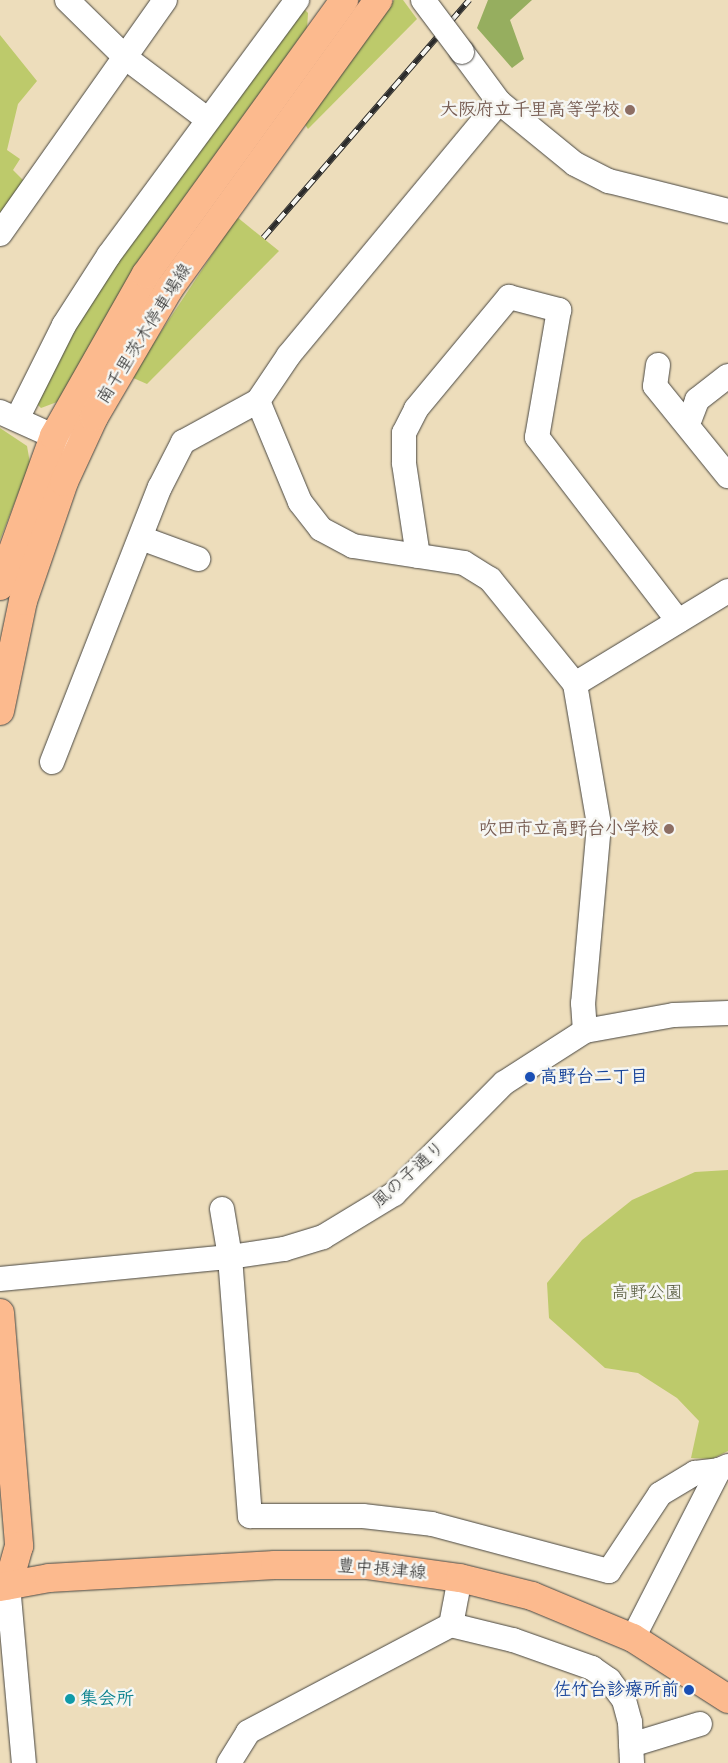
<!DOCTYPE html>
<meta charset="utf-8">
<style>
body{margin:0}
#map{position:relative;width:728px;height:1763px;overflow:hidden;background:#edddbb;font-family:"Comic Neue","Klee One",sans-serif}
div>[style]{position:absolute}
.green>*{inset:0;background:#bdca6b}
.forest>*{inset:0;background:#96ae5f}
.roads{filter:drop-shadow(0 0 1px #484641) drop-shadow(0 0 1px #484641)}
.minor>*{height:24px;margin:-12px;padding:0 12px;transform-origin:12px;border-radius:12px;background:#fff}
.major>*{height:28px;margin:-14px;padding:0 14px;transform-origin:14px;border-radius:14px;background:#fcba8e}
.rail>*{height:5.5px;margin-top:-2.75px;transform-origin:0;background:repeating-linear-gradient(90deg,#f6f6f2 0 11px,#2b2b2b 0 22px);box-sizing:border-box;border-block:1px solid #2b2b2b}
.bridges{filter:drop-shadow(0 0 1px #484641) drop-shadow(0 0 1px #484641)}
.minor-bridge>*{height:24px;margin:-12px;padding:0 12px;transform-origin:12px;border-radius:12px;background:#fff}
.dots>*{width:14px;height:14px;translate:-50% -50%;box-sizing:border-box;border:2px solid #f6f6f2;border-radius:50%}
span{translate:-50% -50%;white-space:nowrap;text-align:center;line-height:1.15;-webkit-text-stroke:5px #f6f6f2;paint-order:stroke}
.education-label{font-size:18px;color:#785e54;font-weight:700}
.right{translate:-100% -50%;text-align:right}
.street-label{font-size:18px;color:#2b2b2b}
.transit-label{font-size:18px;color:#164399;font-weight:700}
.left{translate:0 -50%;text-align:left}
.park-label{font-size:18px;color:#575b3e}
.culture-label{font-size:18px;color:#0d838f;font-weight:700}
</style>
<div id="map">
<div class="green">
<i style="clip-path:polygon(394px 0,403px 0,417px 19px,308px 129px,304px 123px)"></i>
<i style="clip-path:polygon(300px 5px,308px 13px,307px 30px,133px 272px,57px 402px,41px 408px,34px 401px,71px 328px)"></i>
<i style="clip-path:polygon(0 35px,37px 81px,18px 104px,7px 150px,20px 159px,13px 170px,25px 182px,0 222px)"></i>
<i style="clip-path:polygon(237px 217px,279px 251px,147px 384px,131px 377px)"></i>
<i style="clip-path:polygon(0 428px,27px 446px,30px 463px,0 540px)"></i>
<i style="clip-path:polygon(728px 1170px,728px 1451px,712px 1459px,691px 1458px,699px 1421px,677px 1398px,638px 1373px,605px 1368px,549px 1318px,547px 1283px,582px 1240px,632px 1200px,695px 1172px)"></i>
</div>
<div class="forest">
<i style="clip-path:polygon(488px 0,532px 0,510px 20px,524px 59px,512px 68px,477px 28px)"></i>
</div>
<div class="roads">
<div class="minor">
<i style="left:67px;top:0;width:83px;rotate:44.5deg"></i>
<i style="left:126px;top:58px;width:101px;rotate:37deg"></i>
<i style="left:462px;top:52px;width:62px;rotate:53.5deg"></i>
<i style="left:499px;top:102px;width:98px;rotate:39.2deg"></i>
<i style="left:575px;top:164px;width:38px;rotate:27deg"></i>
<i style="left:609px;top:181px;width:123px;rotate:14.1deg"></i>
<i style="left:499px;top:102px;width:329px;rotate:129.7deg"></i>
<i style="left:289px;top:355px;width:55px;rotate:124deg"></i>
<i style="left:258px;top:401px;width:109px;rotate:67.4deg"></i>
<i style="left:300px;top:502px;width:34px;rotate:52deg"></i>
<i style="left:321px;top:529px;width:36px;rotate:28deg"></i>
<i style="left:353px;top:546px;width:112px;rotate:8.7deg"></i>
<i style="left:464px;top:563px;width:31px;rotate:32deg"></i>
<i style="left:490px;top:579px;width:135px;rotate:51deg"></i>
<i style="left:575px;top:684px;width:143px;rotate:80.3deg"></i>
<i style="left:599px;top:825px;width:179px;rotate:95.1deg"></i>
<i style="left:583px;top:1003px;width:28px;rotate:86deg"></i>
<i style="left:0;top:234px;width:286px;rotate:-54.8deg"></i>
<i style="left:658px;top:365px;width:21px;rotate:98deg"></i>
<i style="left:655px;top:386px;width:116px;rotate:51deg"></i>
<i style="left:0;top:412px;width:78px;rotate:24.3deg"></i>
<i style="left:17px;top:419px;width:105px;rotate:-63.4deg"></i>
<i style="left:64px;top:325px;width:83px;rotate:-57.3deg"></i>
<i style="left:109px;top:255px;width:317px;rotate:-53.6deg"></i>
<i style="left:688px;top:424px;width:26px;rotate:-69deg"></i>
<i style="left:697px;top:400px;width:39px;rotate:-38deg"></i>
<i style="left:141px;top:538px;width:61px;rotate:20.2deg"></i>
<i style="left:418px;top:556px;width:94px;rotate:-98.6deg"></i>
<i style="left:404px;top:463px;width:30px;rotate:-90deg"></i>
<i style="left:404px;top:433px;width:27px;rotate:-63deg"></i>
<i style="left:416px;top:409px;width:146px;rotate:-50.3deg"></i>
<i style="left:509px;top:297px;width:52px;rotate:14.6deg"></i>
<i style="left:559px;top:310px;width:129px;rotate:99.8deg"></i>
<i style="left:537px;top:437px;width:232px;rotate:52.5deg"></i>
<i style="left:575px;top:684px;width:179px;rotate:-31.3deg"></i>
<i style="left:52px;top:762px;width:295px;rotate:-68.6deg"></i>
<i style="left:160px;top:487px;width:51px;rotate:-62.9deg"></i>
<i style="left:183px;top:442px;width:85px;rotate:-28.7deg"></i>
<i style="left:222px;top:1209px;width:49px;rotate:80.5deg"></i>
<i style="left:230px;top:1257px;width:260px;rotate:85.6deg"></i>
<i style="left:250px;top:1516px;width:113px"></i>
<i style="left:363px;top:1516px;width:69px;rotate:6.6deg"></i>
<i style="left:432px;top:1524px;width:183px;rotate:14.9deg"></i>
<i style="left:609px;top:1571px;width:92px;rotate:-56.5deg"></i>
<i style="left:660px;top:1494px;width:41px;rotate:-31deg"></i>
<i style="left:695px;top:1473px;width:24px;rotate:-7deg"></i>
<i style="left:0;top:1279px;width:231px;rotate:-5.5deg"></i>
<i style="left:230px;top:1257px;width:55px;rotate:-8.4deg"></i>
<i style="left:284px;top:1249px;width:41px;rotate:-17.1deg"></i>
<i style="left:323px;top:1237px;width:83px;rotate:-31.2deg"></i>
<i style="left:394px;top:1194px;width:156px;rotate:-45.3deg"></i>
<i style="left:504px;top:1083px;width:96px;rotate:-32.7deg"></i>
<i style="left:585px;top:1031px;width:90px;rotate:-10.2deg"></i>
<i style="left:674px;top:1015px;width:54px;rotate:-2.1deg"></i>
<i style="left:8px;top:1585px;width:179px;rotate:84.9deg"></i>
<i style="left:451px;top:1625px;width:48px;rotate:-79.2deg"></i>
<i style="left:633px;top:1638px;width:189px;rotate:-62.9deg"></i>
<i style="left:719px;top:1470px;width:10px;rotate:-24deg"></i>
<i style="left:631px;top:1745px;width:72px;rotate:-16.9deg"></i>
<i style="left:229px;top:1763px;width:36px;rotate:-58deg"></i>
<i style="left:248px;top:1732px;width:229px;rotate:-27.8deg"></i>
<i style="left:451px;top:1625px;width:64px;rotate:13.6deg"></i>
<i style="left:513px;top:1640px;width:84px;rotate:19.5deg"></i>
<i style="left:592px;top:1668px;width:21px;rotate:35deg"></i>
<i style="left:609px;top:1680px;width:25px;rotate:53deg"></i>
<i style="left:624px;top:1700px;width:23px;rotate:75deg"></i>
<i style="left:630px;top:1722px;width:41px;rotate:87.2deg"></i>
</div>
<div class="major">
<i style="left:0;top:586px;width:159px;rotate:-70.2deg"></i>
<i style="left:54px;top:436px;width:186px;rotate:-60.4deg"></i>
<i style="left:146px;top:274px;width:338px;rotate:-54.1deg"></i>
<i style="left:0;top:711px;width:112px;rotate:-78.2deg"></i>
<i style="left:23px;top:601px;width:126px;rotate:-71deg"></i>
<i style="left:64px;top:482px;width:72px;rotate:-65.2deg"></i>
<i style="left:94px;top:417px;width:148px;rotate:-59.6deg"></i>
<i style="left:169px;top:289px;width:357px;rotate:-54.1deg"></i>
<i style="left:0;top:1313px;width:234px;rotate:85.3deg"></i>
<i style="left:19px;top:1546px;width:41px;rotate:105.8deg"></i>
<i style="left:0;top:1587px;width:50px;rotate:-10.4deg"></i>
<i style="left:49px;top:1578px;width:226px;rotate:-3.3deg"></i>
<i style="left:275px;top:1565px;width:91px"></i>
<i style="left:366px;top:1565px;width:95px;rotate:7.9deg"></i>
<i style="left:460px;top:1578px;width:74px;rotate:14deg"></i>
<i style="left:532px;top:1596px;width:109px;rotate:22.6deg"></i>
<i style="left:633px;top:1638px;width:113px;rotate:32.7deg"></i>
</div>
</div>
<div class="rail">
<i style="left:263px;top:238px;width:315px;rotate:-49.1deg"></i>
</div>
<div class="bridges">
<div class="minor-bridge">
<i style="left:423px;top:0;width:65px;rotate:53.1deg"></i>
</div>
</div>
<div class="dots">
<i style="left:630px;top:110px;background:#8d6e63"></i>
<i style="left:669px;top:829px;background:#8d6e63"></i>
<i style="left:530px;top:1077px;background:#1a4fb4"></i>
<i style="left:689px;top:1690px;background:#1a4fb4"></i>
<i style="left:70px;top:1699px;background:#0f9aa8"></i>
</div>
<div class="education-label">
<span class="right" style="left:620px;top:110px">大阪府立千里高等学校</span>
<span class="right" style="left:659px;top:829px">吹田市立高野台小学校</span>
</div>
<div class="street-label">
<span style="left:145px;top:334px;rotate:-58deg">南千里茨木停車場線</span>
<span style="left:409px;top:1175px;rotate:-42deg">風の子通り</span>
<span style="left:382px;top:1570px;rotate:5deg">豊中摂津線</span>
</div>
<div class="transit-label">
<span class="left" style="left:540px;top:1077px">高野台二丁目</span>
<span class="right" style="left:679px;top:1690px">佐竹台診療所前</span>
</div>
<div class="park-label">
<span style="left:647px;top:1293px">高野公園</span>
</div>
<div class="culture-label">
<span class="left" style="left:80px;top:1699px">集会所</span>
</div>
</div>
